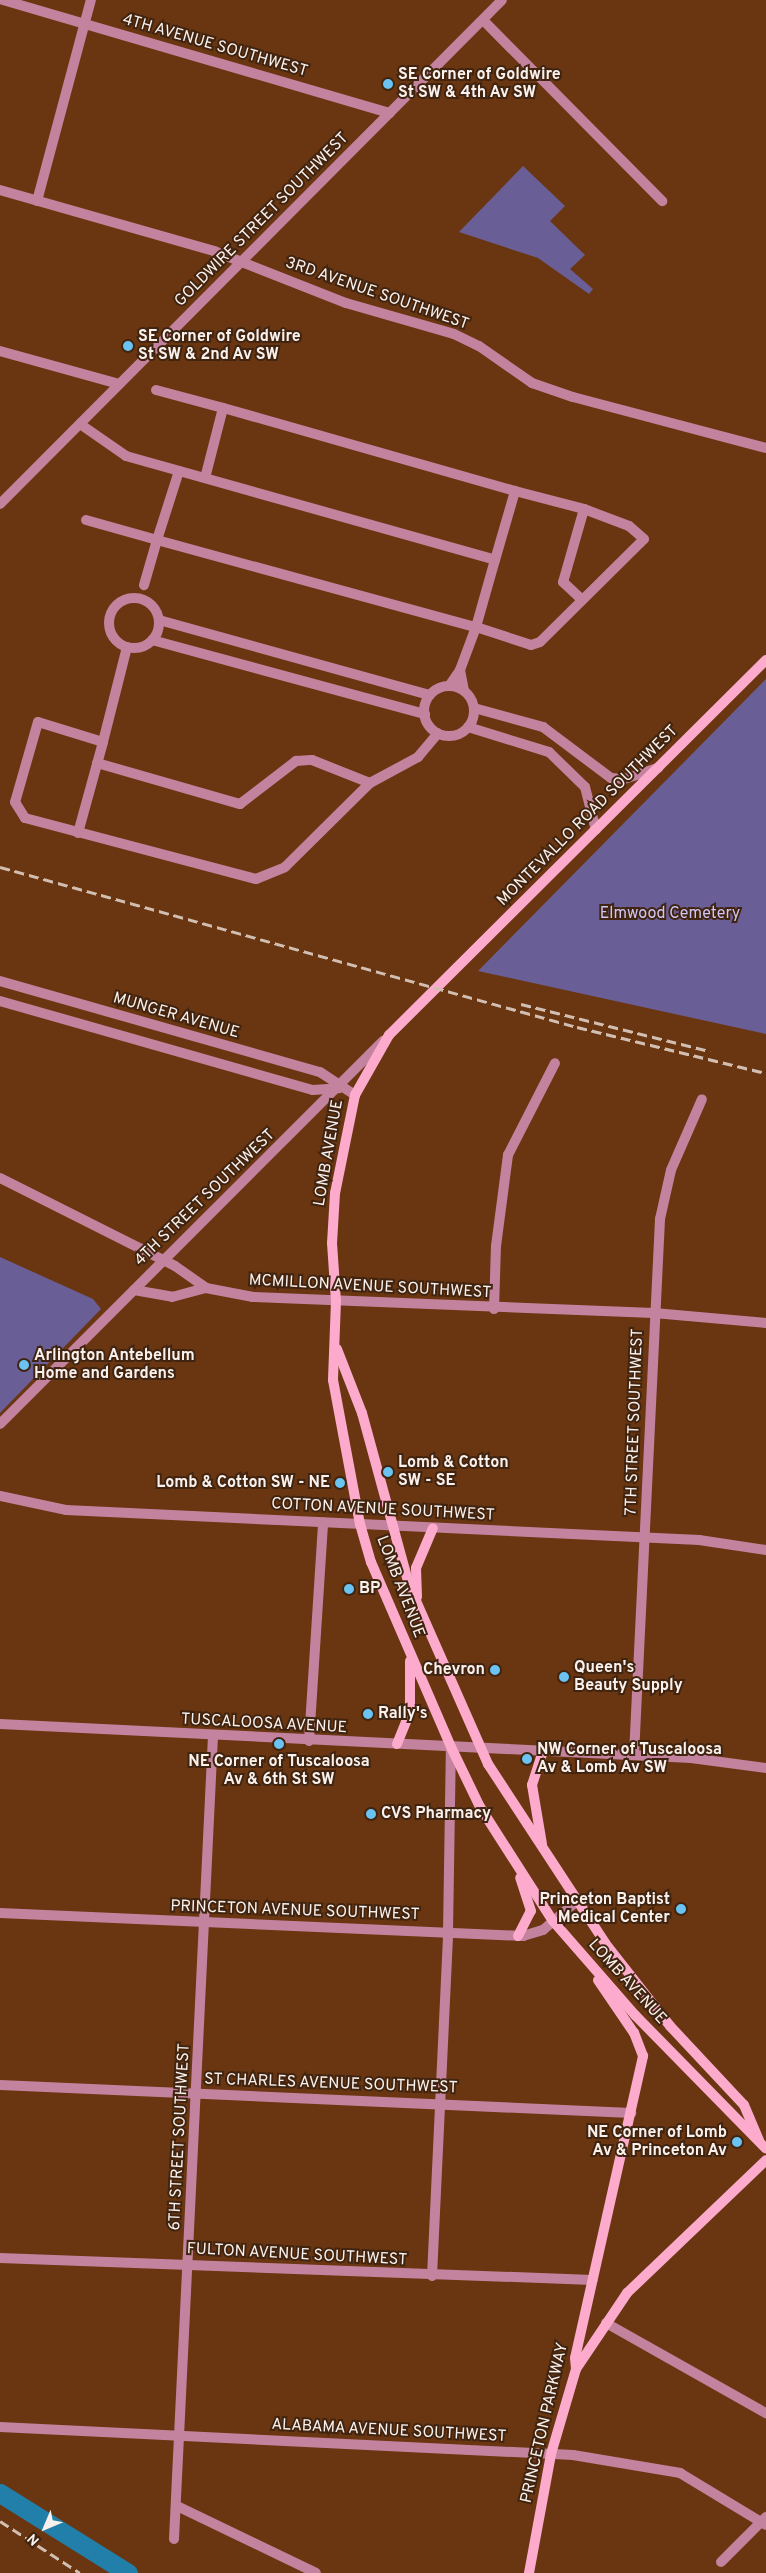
<!DOCTYPE html>
<style>
body{margin:0}
#map{position:relative;width:766px;height:2573px;overflow:hidden;background:#693611;font-family:Overpass,sans-serif}
div>[style]{position:absolute}
.green>*{inset:0;background:#6a5e97}
.river>*{height:19px;margin:-9.5px;padding:0 9.5px;transform-origin:9.5px;border-radius:9.5px;background:#217fa9}
.minor>*{height:10px;margin:-5px;padding:0 5px;transform-origin:5px;border-radius:5px;background:#c3839e}
.minor>.ring{margin:-5px;padding:0;box-sizing:content-box;background:none;border:10px solid #c3839e;border-radius:50%}
.tertiary>*{height:10px;margin:-5px;padding:0 5px;transform-origin:5px;border-radius:5px;background:#c3839e}
.secondary>*{height:10px;margin:-5px;padding:0 5px;transform-origin:5px;border-radius:5px;background:#fdabcd}
.rail>*{height:3px;margin-top:-1.5px;transform-origin:0;background:repeating-linear-gradient(90deg,#d2bfb2 0 10px,transparent 0 15px)}
.dots>*{width:14px;height:14px;translate:-50% -50%;box-sizing:border-box;border:2px solid #412410;border-radius:50%}
span{translate:-50% -50%;white-space:nowrap;text-align:center;line-height:1.15;-webkit-text-stroke:4px #412410;paint-order:stroke}
.street-label{font-size:16px;color:#f9f1ed}
.poi-label{font-size:16px;color:#f9f1ed;font-weight:700}
.left{translate:0 -50%;text-align:left}
.right{translate:-100% -50%;text-align:right}
.park-label{font-size:16px;color:#cec6f5}
.north{position:absolute;left:20px;top:2503px;width:50px;height:50px;-webkit-text-stroke:4px #412410;paint-order:stroke;rotate:225deg;font-size:14px;font-weight:700;line-height:20px;text-align:center;color:#f9f1ed}
.north::after{content:'';display:block;margin:auto;width:18px;height:22px;background:#f9f1ed;clip-path:polygon(50% 0,100% 100%,50% 72%,0 100%)}
</style>
<div id="map">
<div class="green">
<i style="clip-path:polygon(523px 166px,565px 206px,550px 221px,585px 255px,570px 269px,593px 289px,589px 294px,538px 258px,459px 232px)"></i>
<i style="clip-path:polygon(766px 679px,766px 1034px,478px 971px)"></i>
<i style="clip-path:polygon(0 1257px,93px 1299px,101px 1309px,0 1413px)"></i>
</div>
<div class="river">
<i style="left:0;top:2493px;width:151px;rotate:32deg"></i>
</div>
<div class="minor">
<i style="left:3px;top:0;width:403px;rotate:16.3deg"></i>
<i style="left:483px;top:20px;width:255px;rotate:45.3deg"></i>
<i style="left:0;top:190px;width:223px;rotate:15.9deg"></i>
<i style="left:214px;top:251px;width:142px;rotate:21.5deg"></i>
<i style="left:346px;top:303px;width:112px;rotate:16deg"></i>
<i style="left:454px;top:334px;width:28px;rotate:26deg"></i>
<i style="left:479px;top:346px;width:65px;rotate:34.9deg"></i>
<i style="left:532px;top:383px;width:43px;rotate:18.9deg"></i>
<i style="left:573px;top:397px;width:200px;rotate:14.8deg"></i>
<i style="left:37px;top:201px;width:208px;rotate:-75deg"></i>
<i style="left:0;top:351px;width:123px;rotate:15.5deg"></i>
<i style="left:156px;top:390px;width:69px;rotate:15deg"></i>
<i style="left:80px;top:424px;width:56px;rotate:34.8deg"></i>
<i style="left:126px;top:456px;width:383px;rotate:15.7deg"></i>
<i style="left:495px;top:560px;width:72px;rotate:-73.8deg"></i>
<i style="left:515px;top:491px;width:304px;rotate:-164.1deg"></i>
<i style="left:223px;top:408px;width:72px;rotate:104.4deg"></i>
<i style="left:179px;top:471px;width:72px;rotate:107.7deg"></i>
<i style="left:157px;top:540px;width:331px;rotate:15.3deg"></i>
<i style="left:476px;top:627px;width:70px;rotate:-74.2deg"></i>
<i style="left:515px;top:491px;width:71px;rotate:14.6deg"></i>
<i style="left:584px;top:509px;width:76px;rotate:106deg"></i>
<i style="left:563px;top:582px;width:26px;rotate:43deg"></i>
<i style="left:0;top:504px;width:711px;rotate:-45.11deg"></i>
<i style="left:86px;top:520px;width:74px;rotate:15.7deg"></i>
<i style="left:157px;top:540px;width:47px;rotate:106.1deg"></i>
<i class="ring" style="left:109px;top:598px;width:40px;height:40px"></i>
<i style="left:159px;top:620px;width:281px;rotate:15.5deg"></i>
<i style="left:152px;top:640px;width:283px;rotate:15.2deg"></i>
<i style="left:127px;top:647px;width:98px;rotate:104.2deg"></i>
<i style="left:103px;top:742px;width:68px;rotate:-162.9deg"></i>
<i style="left:38px;top:722px;width:83px;rotate:106deg"></i>
<i style="left:15px;top:802px;width:19px;rotate:58deg"></i>
<i style="left:25px;top:818px;width:239px;rotate:14.8deg"></i>
<i style="left:256px;top:879px;width:31px;rotate:-22deg"></i>
<i style="left:285px;top:867px;width:120px;rotate:-44.7deg"></i>
<i style="left:370px;top:783px;width:55px;rotate:-28.4deg"></i>
<i style="left:418px;top:757px;width:31px;rotate:-50deg"></i>
<i style="left:460px;top:670px;width:46px;rotate:-69.6deg"></i>
<i style="left:476px;top:627px;width:58px;rotate:18.1deg"></i>
<i style="left:531px;top:645px;width:9px;rotate:-18deg"></i>
<i style="left:540px;top:642px;width:146px;rotate:-44.7deg"></i>
<i style="left:644px;top:539px;width:20px;rotate:-139deg"></i>
<i style="left:629px;top:526px;width:48px;rotate:-159.3deg"></i>
<i style="left:449px;top:686px;width:19px;rotate:-55deg"></i>
<i style="left:460px;top:670px;width:21px;rotate:79deg"></i>
<i class="ring" style="left:424px;top:686px;width:40px;height:40px"></i>
<i style="left:474px;top:708px;width:72px;rotate:15.4deg"></i>
<i style="left:543px;top:727px;width:85px;rotate:36.9deg"></i>
<i style="left:611px;top:778px;width:13px;rotate:4deg"></i>
<i style="left:624px;top:779px;width:36px;rotate:-18deg"></i>
<i style="left:468px;top:727px;width:85px;rotate:17.2deg"></i>
<i style="left:549px;top:752px;width:50px;rotate:44.2deg"></i>
<i style="left:585px;top:787px;width:44px;rotate:75.7deg"></i>
<i style="left:97px;top:763px;width:149px;rotate:16deg"></i>
<i style="left:240px;top:804px;width:71px;rotate:-37.5deg"></i>
<i style="left:296px;top:761px;width:16px;rotate:-4deg"></i>
<i style="left:312px;top:760px;width:62px;rotate:21.6deg"></i>
<i style="left:78px;top:833px;width:94px;rotate:-74.6deg"></i>
<i style="left:0;top:981px;width:333px;rotate:15.9deg"></i>
<i style="left:320px;top:1072px;width:42px;rotate:33.3deg"></i>
<i style="left:0;top:1001px;width:325px;rotate:15.9deg"></i>
<i style="left:313px;top:1090px;width:26px;rotate:-4deg"></i>
<i style="left:0;top:1178px;width:196px;rotate:26.7deg"></i>
<i style="left:175px;top:1266px;width:38px;rotate:35deg"></i>
<i style="left:206px;top:1288px;width:48px;rotate:10.8deg"></i>
<i style="left:253px;top:1297px;width:401px;rotate:2.3deg"></i>
<i style="left:654px;top:1313px;width:112px;rotate:5.1deg"></i>
<i style="left:134px;top:1290px;width:39px;rotate:10deg"></i>
<i style="left:172px;top:1297px;width:35px;rotate:-15deg"></i>
<i style="left:494px;top:1309px;width:63px;rotate:-88.2deg"></i>
<i style="left:496px;top:1246px;width:92px;rotate:-82.5deg"></i>
<i style="left:508px;top:1155px;width:103px;rotate:-62.9deg"></i>
<i style="left:0;top:1424px;width:542px;rotate:-45deg"></i>
<i style="left:309px;top:1741px;width:219px;rotate:-86.3deg"></i>
<i style="left:634px;top:1755px;width:537px;rotate:-87.22deg"></i>
<i style="left:660px;top:1219px;width:50px;rotate:-77.3deg"></i>
<i style="left:671px;top:1170px;width:77px;rotate:-66.4deg"></i>
<i style="left:0;top:1913px;width:524px;rotate:2.52deg"></i>
<i style="left:523px;top:1936px;width:21px;rotate:-17deg"></i>
<i style="left:543px;top:1930px;width:45px;rotate:-40.5deg"></i>
<i style="left:0;top:2085px;width:632px;rotate:2.54deg"></i>
<i style="left:0;top:2258px;width:593px;rotate:2.12deg"></i>
<i style="left:432px;top:2276px;width:344px;rotate:-87.3deg"></i>
<i style="left:448px;top:1932px;width:185px;rotate:-89.1deg"></i>
<i style="left:606px;top:2323px;width:184px;rotate:29.4deg"></i>
<i style="left:0;top:2427px;width:574px;rotate:2.8deg"></i>
<i style="left:573px;top:2455px;width:109px;rotate:9.5deg"></i>
<i style="left:680px;top:2473px;width:100px;rotate:31.2deg"></i>
<i style="left:177px;top:2506px;width:154px;rotate:25.7deg"></i>
<i style="left:174px;top:2539px;width:804px;rotate:-87.22deg"></i>
<i style="left:721px;top:2562px;width:64px;rotate:-45deg"></i>
</div>
<div class="tertiary">
<i style="left:0;top:1496px;width:67px;rotate:12deg"></i>
<i style="left:66px;top:1510px;width:634px;rotate:2.71deg"></i>
<i style="left:699px;top:1540px;width:68px;rotate:8.5deg"></i>
<i style="left:0;top:1724px;width:692px;rotate:2.82deg"></i>
<i style="left:691px;top:1758px;width:76px;rotate:7.6deg"></i>
</div>
<div class="secondary">
<i style="left:766px;top:660px;width:532px;rotate:135.15deg"></i>
<i style="left:389px;top:1035px;width:69px;rotate:119.5deg"></i>
<i style="left:355px;top:1095px;width:100px;rotate:101.5deg"></i>
<i style="left:335px;top:1193px;width:50px;rotate:93.4deg"></i>
<i style="left:332px;top:1243px;width:58px;rotate:86.1deg"></i>
<i style="left:336px;top:1301px;width:79px;rotate:92.2deg"></i>
<i style="left:333px;top:1380px;width:147px;rotate:79.4deg"></i>
<i style="left:360px;top:1524px;width:40px;rotate:74deg"></i>
<i style="left:371px;top:1562px;width:202px;rotate:66.6deg"></i>
<i style="left:451px;top:1747px;width:67px;rotate:64.2deg"></i>
<i style="left:480px;top:1807px;width:135px;rotate:57.4deg"></i>
<i style="left:553px;top:1921px;width:125px;rotate:48.9deg"></i>
<i style="left:635px;top:2015px;width:187px;rotate:45.6deg"></i>
<i style="left:337px;top:1349px;width:69px;rotate:68.7deg"></i>
<i style="left:362px;top:1413px;width:178px;rotate:74.7deg"></i>
<i style="left:409px;top:1585px;width:196px;rotate:66.2deg"></i>
<i style="left:488px;top:1764px;width:214px;rotate:56.8deg"></i>
<i style="left:605px;top:1943px;width:105px;rotate:51.9deg"></i>
<i style="left:670px;top:2026px;width:108px;rotate:46.9deg"></i>
<i style="left:744px;top:2105px;width:38px;rotate:67deg"></i>
<i style="left:417px;top:1597px;width:29px;rotate:-92deg"></i>
<i style="left:416px;top:1568px;width:43px;rotate:-67deg"></i>
<i style="left:397px;top:1744px;width:35px;rotate:-68deg"></i>
<i style="left:410px;top:1711px;width:50px;rotate:-90deg"></i>
<i style="left:542px;top:1844px;width:60px;rotate:-99.6deg"></i>
<i style="left:532px;top:1785px;width:36px;rotate:-72deg"></i>
<i style="left:518px;top:1936px;width:28px;rotate:-63deg"></i>
<i style="left:531px;top:1911px;width:35px;rotate:-108deg"></i>
<i style="left:576px;top:2369px;width:92px;rotate:-56.1deg"></i>
<i style="left:627px;top:2293px;width:192px;rotate:-43.7deg"></i>
<i style="left:529px;top:2573px;width:121px;rotate:-79.5deg"></i>
<i style="left:551px;top:2454px;width:89px;rotate:-73.6deg"></i>
<i style="left:576px;top:2369px;width:11px;rotate:-95deg"></i>
<i style="left:575px;top:2358px;width:310px;rotate:-77.3deg"></i>
<i style="left:643px;top:2056px;width:25px;rotate:-111deg"></i>
<i style="left:634px;top:2033px;width:64px;rotate:-124.2deg"></i>
</div>
<div class="rail">
<i style="left:0;top:867px;width:599px;rotate:15.5deg"></i>
<i style="left:577px;top:1027px;width:195px;rotate:13.7deg"></i>
<i style="left:521px;top:1004px;width:195px;rotate:14deg"></i>
<i style="left:0;top:2521px;width:95px;rotate:33deg"></i>
</div>
<div class="dots">
<i style="left:388px;top:84px;background:#6ac3f1"></i>
<i style="left:128px;top:346px;background:#6ac3f1"></i>
<i style="left:24px;top:1365px;background:#6ac3f1"></i>
<i style="left:388px;top:1472px;background:#6ac3f1"></i>
<i style="left:340px;top:1483px;background:#6ac3f1"></i>
<i style="left:349px;top:1589px;background:#6ac3f1"></i>
<i style="left:495px;top:1670px;background:#6ac3f1"></i>
<i style="left:564px;top:1677px;background:#6ac3f1"></i>
<i style="left:368px;top:1714px;background:#6ac3f1"></i>
<i style="left:279px;top:1744px;background:#6ac3f1"></i>
<i style="left:527px;top:1759px;background:#6ac3f1"></i>
<i style="left:371px;top:1814px;background:#6ac3f1"></i>
<i style="left:681px;top:1909px;background:#6ac3f1"></i>
<i style="left:737px;top:2142px;background:#6ac3f1"></i>
</div>
<div class="street-label">
<span style="left:215px;top:46px;rotate:16deg">4TH AVENUE SOUTHWEST</span>
<span style="left:262px;top:220px;rotate:-45deg">GOLDWIRE STREET SOUTHWEST</span>
<span style="left:377px;top:294px;rotate:19deg">3RD AVENUE SOUTHWEST</span>
<span style="left:588px;top:816px;rotate:-45deg">MONTEVALLO ROAD SOUTHWEST</span>
<span style="left:176px;top:1016px;rotate:16deg">MUNGER AVENUE</span>
<span style="left:329px;top:1153px;rotate:-80deg">LOMB AVENUE</span>
<span style="left:205px;top:1198px;rotate:-44deg">4TH STREET SOUTHWEST</span>
<span style="left:370px;top:1287px;rotate:3deg">MCMILLON AVENUE SOUTHWEST</span>
<span style="left:635px;top:1422px;rotate:-88deg">7TH STREET SOUTHWEST</span>
<span style="left:383px;top:1510px;rotate:3deg">COTTON AVENUE SOUTHWEST</span>
<span style="left:400px;top:1587px;rotate:69deg">LOMB AVENUE</span>
<span style="left:264px;top:1724px;rotate:3deg">TUSCALOOSA AVENUE</span>
<span style="left:295px;top:1911px;rotate:2deg">PRINCETON AVENUE SOUTHWEST</span>
<span style="left:627px;top:1982px;rotate:48deg">LOMB AVENUE</span>
<span style="left:331px;top:2084px;rotate:2deg">ST CHARLES AVENUE SOUTHWEST</span>
<span style="left:180px;top:2137px;rotate:-87deg">6TH STREET SOUTHWEST</span>
<span style="left:297px;top:2255px;rotate:3deg">FULTON AVENUE SOUTHWEST</span>
<span style="left:545px;top:2423px;rotate:-77deg">PRINCETON PARKWAY</span>
<span style="left:389px;top:2431px;rotate:3deg">ALABAMA AVENUE SOUTHWEST</span>
</div>
<div class="poi-label">
<span class="left" style="left:398px;top:84px">SE Corner of Goldwire<br>St SW &amp; 4th Av SW</span>
<span class="left" style="left:138px;top:346px">SE Corner of Goldwire<br>St SW &amp; 2nd Av SW</span>
<span class="left" style="left:34px;top:1365px">Arlington Antebellum<br>Home and Gardens</span>
<span class="left" style="left:398px;top:1472px">Lomb &amp; Cotton<br>SW - SE</span>
<span class="right" style="left:330px;top:1483px">Lomb &amp; Cotton SW - NE</span>
<span class="left" style="left:359px;top:1589px">BP</span>
<span class="left" style="left:574px;top:1677px">Queen's<br>Beauty Supply</span>
<span class="right" style="left:485px;top:1670px">Chevron</span>
<span class="left" style="left:378px;top:1714px">Rally's</span>
<span class="left" style="left:537px;top:1759px">NW Corner of Tuscaloosa<br>Av &amp; Lomb Av SW</span>
<span style="left:279px;top:1771px">NE Corner of Tuscaloosa<br>Av &amp; 6th St SW</span>
<span class="left" style="left:381px;top:1814px">CVS Pharmacy</span>
<span class="right" style="left:670px;top:1909px">Princeton Baptist<br>Medical Center</span>
<span class="right" style="left:727px;top:2142px">NE Corner of Lomb<br>Av &amp; Princeton Av</span>
</div>
<div class="park-label">
<span style="left:670px;top:914px">Elmwood Cemetery</span>
</div>
<div class="north">N</div>
</div>
